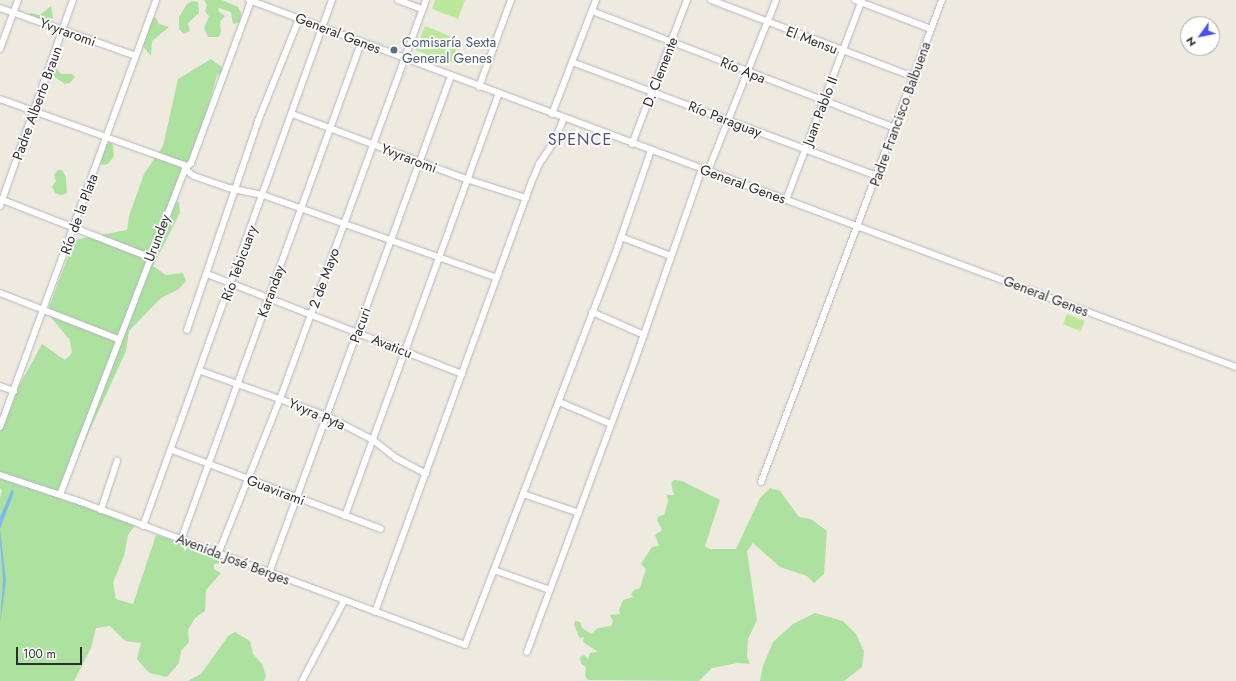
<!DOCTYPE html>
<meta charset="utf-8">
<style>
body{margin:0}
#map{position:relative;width:1236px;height:681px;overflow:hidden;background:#eeeae0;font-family:Jost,sans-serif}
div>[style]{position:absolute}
.green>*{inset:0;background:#ade1a0}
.pitch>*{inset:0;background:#bde89c;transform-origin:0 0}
.water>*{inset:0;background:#79bcea}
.roads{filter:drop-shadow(0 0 1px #b3b4bf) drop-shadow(0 0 1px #b3b4bf)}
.minor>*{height:6px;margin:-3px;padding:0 3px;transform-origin:3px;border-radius:3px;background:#fff}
.dots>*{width:11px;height:11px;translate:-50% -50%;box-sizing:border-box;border:2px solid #fff;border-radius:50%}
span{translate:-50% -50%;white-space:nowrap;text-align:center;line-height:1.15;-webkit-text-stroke:3.5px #fff;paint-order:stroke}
.street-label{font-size:14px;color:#2d2d2d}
.service-label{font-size:14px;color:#4e5e75}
.left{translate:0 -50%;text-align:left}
.quarter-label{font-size:16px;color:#4e507c;letter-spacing:1px}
.north{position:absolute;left:1180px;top:16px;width:40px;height:40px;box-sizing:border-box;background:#fff;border:1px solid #ababab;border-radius:50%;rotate:237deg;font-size:11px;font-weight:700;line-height:16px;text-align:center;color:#2d2d2d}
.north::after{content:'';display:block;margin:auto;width:14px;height:18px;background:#4850f2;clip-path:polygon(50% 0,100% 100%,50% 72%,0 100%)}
.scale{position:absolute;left:16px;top:647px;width:66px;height:18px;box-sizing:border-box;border:2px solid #2d2d2d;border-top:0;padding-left:5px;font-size:12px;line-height:14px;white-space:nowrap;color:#2d2d2d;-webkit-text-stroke:3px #fff;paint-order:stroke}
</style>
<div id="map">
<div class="green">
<i style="clip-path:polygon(204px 0,222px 0,238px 7px,241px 13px,240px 22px,233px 24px,231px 12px,219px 8px,218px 11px,225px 16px,220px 22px,221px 31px,219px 37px,208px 37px,204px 28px,209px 16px,205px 12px,207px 5px)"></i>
<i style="clip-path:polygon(193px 1px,198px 2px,199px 13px,188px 23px,190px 31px,184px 34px,179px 29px,179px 17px,187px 4px)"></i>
<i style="clip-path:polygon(51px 6px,53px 18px,50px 22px,28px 15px,31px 13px,40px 15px)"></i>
<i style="clip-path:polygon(152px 18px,156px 18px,159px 24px,169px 27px,152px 41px,151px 56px,143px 46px)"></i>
<i style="clip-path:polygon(211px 59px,227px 71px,217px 75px,202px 129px,184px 174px,173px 192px,171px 203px,179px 202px,180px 213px,153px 266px,166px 275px,183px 273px,186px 281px,179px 289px,161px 298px,129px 331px,126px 351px,60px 495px,135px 525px,128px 535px,124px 556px,113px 583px,116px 599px,133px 604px,156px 535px,225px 556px,223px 563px,214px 564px,214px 569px,221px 573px,206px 590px,205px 611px,195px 618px,188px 630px,189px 642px,181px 651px,179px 663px,167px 677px,149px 673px,137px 659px,141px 643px,125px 641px,110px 626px,96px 628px,91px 648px,74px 681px,0 681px,0 498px,2px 491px,0 488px,0 427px,7px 408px,42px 344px,65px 360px,72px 353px,70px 340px,47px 313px,74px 240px,127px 230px,129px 216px,144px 174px,163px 146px,178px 79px)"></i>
<i style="clip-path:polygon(55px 67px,61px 74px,72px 74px,75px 77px,70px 83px,65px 84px,51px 74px,50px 70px)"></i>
<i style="clip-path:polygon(110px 142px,113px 145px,114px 156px,108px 164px,103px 165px,100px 163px,106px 145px)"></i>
<i style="clip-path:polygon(58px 170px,62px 170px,66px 177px,67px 193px,62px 195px,56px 194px,52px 187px,56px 181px,54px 175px)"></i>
<i style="clip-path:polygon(674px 480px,682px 481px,720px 500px,705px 546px,709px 549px,736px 549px,760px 498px,770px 488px,780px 491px,799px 517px,811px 519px,827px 531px,824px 574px,814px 583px,807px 576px,780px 567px,753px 543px,747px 551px,757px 620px,748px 639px,747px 656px,750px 664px,738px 663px,712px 668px,699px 681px,588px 680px,585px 676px,586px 667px,581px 664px,580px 657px,584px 655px,588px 659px,590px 653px,598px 652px,583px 642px,584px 637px,580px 638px,574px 625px,575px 621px,580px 622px,582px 628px,591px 634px,598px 628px,611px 626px,613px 621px,610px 615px,620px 614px,619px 610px,623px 600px,633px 597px,631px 594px,634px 590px,640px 588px,646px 569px,641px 564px,652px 547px,659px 546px,655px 535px,662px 530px,657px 520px,659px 516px,664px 515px,668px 502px,667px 495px,674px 495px,671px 483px)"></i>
<i style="clip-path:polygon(815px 613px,843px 621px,856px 634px,864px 651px,862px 667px,844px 681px,760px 681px,763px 666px,773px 642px,793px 624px)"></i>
<i style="clip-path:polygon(235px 632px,250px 641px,253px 654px,262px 664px,266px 676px,264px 681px,188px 681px,201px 674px,228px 636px)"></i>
</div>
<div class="pitch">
<i style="clip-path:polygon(435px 0,465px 0,458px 19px,432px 9px)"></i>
<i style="left:425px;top:26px;width:38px;height:26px;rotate:22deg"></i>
<i style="left:1067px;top:314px;width:19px;height:11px;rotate:21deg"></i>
</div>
<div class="water">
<i style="clip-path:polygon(12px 489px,14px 492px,0 529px,6px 581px,0 624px,3px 580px,0 541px,0 517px)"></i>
</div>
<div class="roads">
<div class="minor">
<i style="left:249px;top:0;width:1053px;rotate:20.4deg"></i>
<i style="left:398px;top:0;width:26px;rotate:21deg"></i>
<i style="left:711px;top:0;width:217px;rotate:20.8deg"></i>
<i style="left:855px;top:0;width:81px;rotate:20.9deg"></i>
<i style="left:251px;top:1px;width:173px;rotate:110.3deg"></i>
<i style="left:191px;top:163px;width:8px;rotate:135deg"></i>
<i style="left:185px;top:169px;width:11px;rotate:38deg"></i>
<i style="left:194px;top:176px;width:37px;rotate:19deg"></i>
<i style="left:229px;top:188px;width:35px;rotate:12deg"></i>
<i style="left:263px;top:195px;width:248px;rotate:19.5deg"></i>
<i style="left:0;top:8px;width:144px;rotate:19.4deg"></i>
<i style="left:592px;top:11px;width:325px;rotate:21.1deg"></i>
<i style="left:0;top:49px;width:52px;rotate:-69.8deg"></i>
<i style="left:572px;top:62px;width:326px;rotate:20.5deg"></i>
<i style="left:479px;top:87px;width:93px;rotate:-69.8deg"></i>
<i style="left:0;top:99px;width:195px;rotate:19.7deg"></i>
<i style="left:184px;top:165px;width:4px;rotate:76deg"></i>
<i style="left:185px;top:169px;width:349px;rotate:111deg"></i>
<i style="left:292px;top:114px;width:186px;rotate:20.5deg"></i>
<i style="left:466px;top:179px;width:63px;rotate:17.6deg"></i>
<i style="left:552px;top:114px;width:122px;rotate:-68.9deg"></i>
<i style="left:632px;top:144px;width:154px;rotate:-69.1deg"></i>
<i style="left:708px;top:171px;width:184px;rotate:-68.3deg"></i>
<i style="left:0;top:199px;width:160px;rotate:21.3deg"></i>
<i style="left:786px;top:200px;width:214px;rotate:-69.2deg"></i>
<i style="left:0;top:206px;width:219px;rotate:-70.5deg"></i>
<i style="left:621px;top:237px;width:53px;rotate:20.8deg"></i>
<i style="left:207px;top:274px;width:274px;rotate:21.4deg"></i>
<i style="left:0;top:293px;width:127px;rotate:21.3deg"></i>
<i style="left:592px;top:312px;width:57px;rotate:23.9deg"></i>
<i style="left:187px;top:330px;width:221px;rotate:-71.2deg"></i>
<i style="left:258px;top:121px;width:110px;rotate:-68.1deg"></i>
<i style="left:201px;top:371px;width:134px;rotate:19.7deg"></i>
<i style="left:327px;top:416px;width:52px;rotate:27.6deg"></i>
<i style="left:373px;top:440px;width:29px;rotate:38deg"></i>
<i style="left:396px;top:458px;width:34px;rotate:28deg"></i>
<i style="left:0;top:386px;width:15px;rotate:20deg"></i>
<i style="left:559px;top:402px;width:56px;rotate:22.9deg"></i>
<i style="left:0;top:427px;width:455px;rotate:-69.9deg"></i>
<i style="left:172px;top:450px;width:223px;rotate:20.7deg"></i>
<i style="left:0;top:475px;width:85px;rotate:18.4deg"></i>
<i style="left:81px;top:502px;width:410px;rotate:20.4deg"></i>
<i style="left:465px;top:645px;width:427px;rotate:-69deg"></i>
<i style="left:618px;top:246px;width:102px;rotate:-71deg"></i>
<i style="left:761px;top:482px;width:515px;rotate:-69.42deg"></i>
<i style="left:523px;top:494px;width:59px;rotate:18.7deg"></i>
<i style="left:101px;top:510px;width:52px;rotate:-71.9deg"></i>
<i style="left:345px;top:516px;width:449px;rotate:-70deg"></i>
<i style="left:143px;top:526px;width:559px;rotate:-70.24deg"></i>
<i style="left:181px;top:540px;width:529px;rotate:-70.09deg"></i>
<i style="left:218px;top:554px;width:167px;rotate:-68.2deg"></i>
<i style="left:280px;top:399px;width:425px;rotate:-69.9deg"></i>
<i style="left:494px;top:570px;width:59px;rotate:19.7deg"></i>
<i style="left:269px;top:573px;width:529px;rotate:-69.89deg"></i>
<i style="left:375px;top:612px;width:461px;rotate:-70deg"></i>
<i style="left:533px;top:179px;width:16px;rotate:-68deg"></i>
<i style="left:539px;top:164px;width:29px;rotate:-56deg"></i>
<i style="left:555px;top:140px;width:24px;rotate:-68deg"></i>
<i style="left:527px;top:652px;width:311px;rotate:-69.7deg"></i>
<i style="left:635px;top:360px;width:202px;rotate:-70.7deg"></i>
<i style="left:302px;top:681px;width:90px;rotate:-62.3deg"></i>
</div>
</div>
<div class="dots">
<i style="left:394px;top:50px;background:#5c6f8a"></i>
</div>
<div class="street-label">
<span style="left:68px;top:32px;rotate:20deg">Yvyraromi</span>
<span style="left:338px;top:33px;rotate:21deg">General Genes</span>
<span style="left:812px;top:40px;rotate:21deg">El Mensu</span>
<span style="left:743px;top:70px;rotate:22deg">Río Apa</span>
<span style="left:660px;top:72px;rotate:-69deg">D. Clemente</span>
<span style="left:37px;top:103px;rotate:-70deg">Padre Alberto Braun</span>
<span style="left:820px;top:111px;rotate:-69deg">Juan Pablo II</span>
<span style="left:900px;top:114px;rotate:-70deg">Padre Francisco Balbuena</span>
<span style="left:725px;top:119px;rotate:21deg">Río Paraguay</span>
<span style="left:409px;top:158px;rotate:21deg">Yvyraromi</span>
<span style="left:743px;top:184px;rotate:20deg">General Genes</span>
<span style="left:79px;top:214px;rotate:-70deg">Río de la Plata</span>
<span style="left:157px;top:238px;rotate:-69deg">Urundey</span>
<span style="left:239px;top:263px;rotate:-70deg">Río Tebicuary</span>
<span style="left:324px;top:278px;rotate:-70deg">2 de Mayo</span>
<span style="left:271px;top:291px;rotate:-70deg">Karanday</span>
<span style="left:1046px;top:296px;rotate:21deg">General Genes</span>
<span style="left:360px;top:325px;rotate:-70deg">Pacuri</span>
<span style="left:392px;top:346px;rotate:22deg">Avaticu</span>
<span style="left:317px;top:414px;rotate:23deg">Yvyra Pyta</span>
<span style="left:276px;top:490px;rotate:21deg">Guavirami</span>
<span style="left:233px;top:559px;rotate:21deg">Avenida José Berges</span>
</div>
<div class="service-label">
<span class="left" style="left:402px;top:50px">Comisaría Sexta<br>General Genes</span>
</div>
<div class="quarter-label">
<span style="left:580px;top:140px">SPENCE</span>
</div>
<div class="north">N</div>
<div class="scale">100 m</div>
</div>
